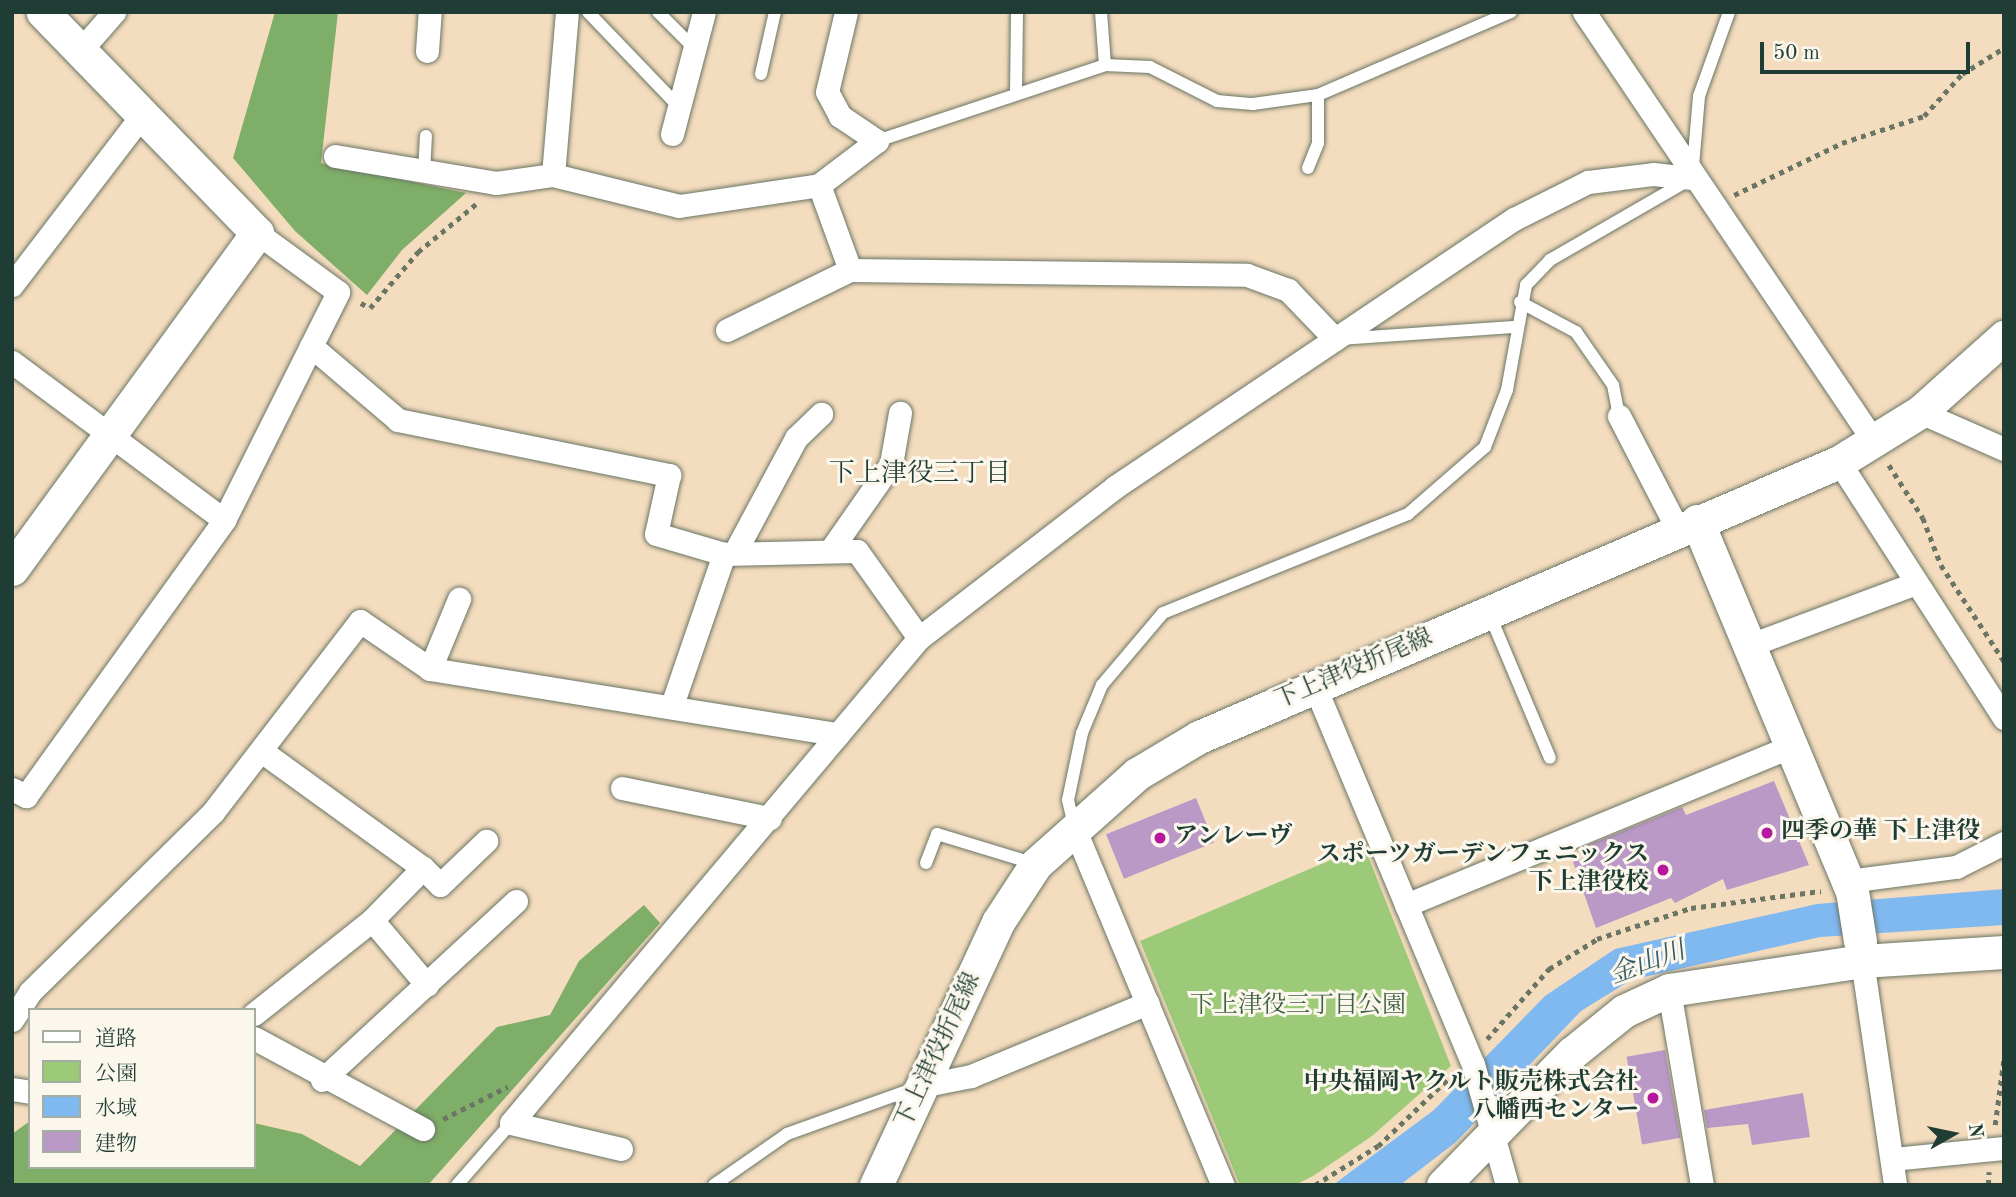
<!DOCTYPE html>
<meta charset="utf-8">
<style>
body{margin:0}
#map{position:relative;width:2016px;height:1197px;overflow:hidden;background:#f4dcbe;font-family:"Old Standard TT","Noto Serif JP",serif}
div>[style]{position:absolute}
.green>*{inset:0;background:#9dca78}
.forest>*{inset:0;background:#7eae68}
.water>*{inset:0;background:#80b8f0}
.building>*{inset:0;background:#ba99c7;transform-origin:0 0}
.path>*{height:4.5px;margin-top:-2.25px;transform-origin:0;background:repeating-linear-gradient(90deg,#6a7564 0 5px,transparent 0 10px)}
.roads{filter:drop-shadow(0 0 2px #6a7564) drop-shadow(0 0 2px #6a7564)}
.lane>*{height:12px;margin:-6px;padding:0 6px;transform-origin:6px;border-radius:6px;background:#fff}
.street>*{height:23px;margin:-11.5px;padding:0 11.5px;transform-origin:11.5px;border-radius:11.5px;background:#fff}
.secondary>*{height:33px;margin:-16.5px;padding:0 16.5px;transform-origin:16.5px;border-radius:16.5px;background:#fff}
.dots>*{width:19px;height:19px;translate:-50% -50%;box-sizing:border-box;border:4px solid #fbf7ec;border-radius:50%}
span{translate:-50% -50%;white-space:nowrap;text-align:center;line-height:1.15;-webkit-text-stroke:6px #fbf7ec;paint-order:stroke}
.street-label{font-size:24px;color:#1f3d34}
.poi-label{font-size:24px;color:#1f3d34;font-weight:700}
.left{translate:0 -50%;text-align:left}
.right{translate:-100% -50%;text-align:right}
.park-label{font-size:24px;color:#3e6045}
.neighbourhood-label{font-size:26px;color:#1f3d34}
.water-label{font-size:26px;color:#375c63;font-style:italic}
.frame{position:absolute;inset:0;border:14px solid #1f3d34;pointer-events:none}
.legend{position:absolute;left:28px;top:1008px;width:228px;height:161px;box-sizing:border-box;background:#fbf7ec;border:2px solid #a3ada2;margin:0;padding:9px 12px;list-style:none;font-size:21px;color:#1f3d34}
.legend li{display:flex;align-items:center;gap:14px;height:35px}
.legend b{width:35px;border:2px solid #a3ada2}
.north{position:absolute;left:1918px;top:1099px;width:70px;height:70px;-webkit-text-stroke:5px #fbf7ec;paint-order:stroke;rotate:81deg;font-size:19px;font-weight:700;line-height:28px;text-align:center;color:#1f3d34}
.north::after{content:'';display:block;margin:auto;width:24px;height:32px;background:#1f3d34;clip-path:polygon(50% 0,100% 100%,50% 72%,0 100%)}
.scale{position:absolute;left:1760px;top:42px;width:210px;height:32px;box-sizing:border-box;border:4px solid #1f3d34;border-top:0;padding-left:9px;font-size:21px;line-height:24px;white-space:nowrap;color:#1f3d34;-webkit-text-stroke:5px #fbf7ec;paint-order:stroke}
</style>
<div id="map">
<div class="green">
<i style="clip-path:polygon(1364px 846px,1451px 1066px,1372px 1136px,1313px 1176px,1295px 1185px,1240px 1185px,1140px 941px)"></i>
</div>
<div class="forest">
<i style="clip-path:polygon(275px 12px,338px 12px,321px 163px,466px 193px,402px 250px,367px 295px,295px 231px,233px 158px)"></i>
<i style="clip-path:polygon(644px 905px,660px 923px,428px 1185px,12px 1185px,12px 1134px,30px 1121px,30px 1167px,254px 1167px,254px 1123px,302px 1134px,360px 1166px,497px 1027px,550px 1015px,579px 961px)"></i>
</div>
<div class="water">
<i style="clip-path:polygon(2004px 889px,2004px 925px,1820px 937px,1631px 980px,1581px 1011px,1456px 1142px,1400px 1185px,1333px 1185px,1434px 1110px,1545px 996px,1615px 949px,1817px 904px)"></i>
</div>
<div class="building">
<i style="clip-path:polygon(1774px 781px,1809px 865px,1727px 890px,1723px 879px,1675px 903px,1671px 898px,1596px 928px,1573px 862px,1589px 856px,1586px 846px,1682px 807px,1686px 815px)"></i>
<i style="left:1196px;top:798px;width:48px;height:97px;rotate:68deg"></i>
<i style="left:1665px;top:1050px;width:89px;height:39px;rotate:80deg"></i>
<i style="clip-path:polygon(1803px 1093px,1810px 1137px,1752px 1145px,1748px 1124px,1707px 1128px,1704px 1110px)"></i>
</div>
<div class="path">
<i style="left:1734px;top:195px;width:120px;rotate:-25.7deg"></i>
<i style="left:1842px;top:143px;width:86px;rotate:-18.2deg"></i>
<i style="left:1924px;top:116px;width:57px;rotate:-47.9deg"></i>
<i style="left:1962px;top:74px;width:49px;rotate:-31.8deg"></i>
<i style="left:361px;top:303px;width:10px;rotate:29deg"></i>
<i style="left:370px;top:308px;width:74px;rotate:-49.4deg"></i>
<i style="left:418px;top:252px;width:75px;rotate:-39.6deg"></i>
<i style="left:1889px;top:465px;width:63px;rotate:57.3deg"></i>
<i style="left:1923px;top:518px;width:50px;rotate:69deg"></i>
<i style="left:1941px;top:565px;width:115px;rotate:56.7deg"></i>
<i style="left:1487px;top:1039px;width:94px;rotate:-48.5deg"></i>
<i style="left:1549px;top:969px;width:57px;rotate:-32deg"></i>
<i style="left:1597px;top:939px;width:99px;rotate:-18.3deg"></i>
<i style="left:1691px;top:908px;width:131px;rotate:-7.5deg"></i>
<i style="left:443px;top:1119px;width:72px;rotate:-26.6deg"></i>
<i style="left:1995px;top:1125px;width:69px;rotate:-82.5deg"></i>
<i style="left:1315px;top:1185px;width:74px;rotate:-31.8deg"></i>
<i style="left:1378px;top:1146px;width:103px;rotate:-43.8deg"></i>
<i style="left:1988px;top:1185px;width:13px;rotate:-86deg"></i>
</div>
<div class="roads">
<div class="lane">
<i style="left:588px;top:12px;width:132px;rotate:46.2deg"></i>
<i style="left:658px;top:12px;width:52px;rotate:45deg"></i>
<i style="left:1101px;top:12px;width:53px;rotate:85.7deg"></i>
<i style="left:761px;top:74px;width:64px;rotate:-77.3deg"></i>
<i style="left:1016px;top:94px;width:82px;rotate:-89.3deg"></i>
<i style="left:877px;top:141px;width:240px;rotate:-18.4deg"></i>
<i style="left:1105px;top:65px;width:45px;rotate:2.5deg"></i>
<i style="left:1150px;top:67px;width:75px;rotate:26.9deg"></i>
<i style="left:1217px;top:101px;width:36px;rotate:5deg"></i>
<i style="left:1253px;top:104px;width:66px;rotate:-7.9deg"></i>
<i style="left:1318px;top:95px;width:210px;rotate:-23.3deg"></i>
<i style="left:1308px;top:168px;width:27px;rotate:-68deg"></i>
<i style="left:1318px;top:143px;width:48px;rotate:-90deg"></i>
<i style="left:424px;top:173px;width:37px;rotate:-87deg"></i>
<i style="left:1520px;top:302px;width:64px;rotate:28.2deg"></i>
<i style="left:1576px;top:332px;width:65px;rotate:55.1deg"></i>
<i style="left:1613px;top:385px;width:32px;rotate:79deg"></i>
<i style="left:1338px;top:339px;width:177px;rotate:-3.9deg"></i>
<i style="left:1489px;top:613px;width:157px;rotate:67.2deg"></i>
<i style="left:1074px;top:826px;width:27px;rotate:-103deg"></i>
<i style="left:1068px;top:800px;width:68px;rotate:-78.2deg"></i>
<i style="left:1082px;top:733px;width:52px;rotate:-67.4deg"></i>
<i style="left:1102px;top:685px;width:94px;rotate:-49.7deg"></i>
<i style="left:1163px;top:613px;width:264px;rotate:-22deg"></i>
<i style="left:1408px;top:514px;width:102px;rotate:-41deg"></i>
<i style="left:1485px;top:447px;width:61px;rotate:-68.9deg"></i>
<i style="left:1507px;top:390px;width:107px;rotate:-79.7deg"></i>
<i style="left:1526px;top:285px;width:35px;rotate:-46deg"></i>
<i style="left:1550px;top:260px;width:164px;rotate:-30deg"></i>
<i style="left:1692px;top:178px;width:82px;rotate:-85.1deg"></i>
<i style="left:1699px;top:96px;width:89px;rotate:-70.3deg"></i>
<i style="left:926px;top:863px;width:31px;rotate:-69deg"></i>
<i style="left:937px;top:834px;width:103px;rotate:16.9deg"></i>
<i style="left:457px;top:1185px;width:82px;rotate:-48.9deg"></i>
<i style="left:714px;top:1185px;width:89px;rotate:-34.9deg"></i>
<i style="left:787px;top:1134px;width:139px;rotate:-19.7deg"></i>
</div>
<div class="street">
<i style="left:1584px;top:12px;width:520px;rotate:55.97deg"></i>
<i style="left:80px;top:51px;width:52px;rotate:-48.9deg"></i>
<i style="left:427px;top:51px;width:39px;rotate:-86deg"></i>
<i style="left:672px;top:134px;width:126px;rotate:-75.3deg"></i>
<i style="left:335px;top:156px;width:163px;rotate:9.5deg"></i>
<i style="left:496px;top:183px;width:58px;rotate:-8deg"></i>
<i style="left:553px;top:175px;width:130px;rotate:13.8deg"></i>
<i style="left:679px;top:206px;width:142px;rotate:-8.5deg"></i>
<i style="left:819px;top:185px;width:73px;rotate:-37.2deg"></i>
<i style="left:877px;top:141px;width:45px;rotate:-146deg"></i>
<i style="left:840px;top:116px;width:27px;rotate:-118deg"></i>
<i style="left:827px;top:92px;width:82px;rotate:-76.6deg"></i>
<i style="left:553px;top:175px;width:164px;rotate:-85.1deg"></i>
<i style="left:850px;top:270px;width:397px;rotate:0.7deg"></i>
<i style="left:1247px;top:275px;width:44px;rotate:20.1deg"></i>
<i style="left:1288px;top:290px;width:68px;rotate:46.2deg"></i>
<i style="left:12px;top:285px;width:213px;rotate:-52.6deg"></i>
<i style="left:727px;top:330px;width:137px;rotate:-26deg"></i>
<i style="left:850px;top:270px;width:90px;rotate:-110deg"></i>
<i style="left:311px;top:346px;width:114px;rotate:40.4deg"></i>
<i style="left:398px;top:420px;width:277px;rotate:11.5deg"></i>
<i style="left:669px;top:475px;width:60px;rotate:102.4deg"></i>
<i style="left:656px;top:534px;width:71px;rotate:16.4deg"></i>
<i style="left:724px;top:554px;width:133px;rotate:-1.3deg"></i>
<i style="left:857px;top:551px;width:107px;rotate:54.5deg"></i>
<i style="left:12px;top:362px;width:264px;rotate:36.7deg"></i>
<i style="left:1920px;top:412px;width:92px;rotate:23.8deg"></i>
<i style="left:1619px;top:416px;width:128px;rotate:62.6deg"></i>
<i style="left:1839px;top:462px;width:305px;rotate:57.2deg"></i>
<i style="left:736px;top:550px;width:127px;rotate:-61.8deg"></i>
<i style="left:796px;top:438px;width:35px;rotate:-44deg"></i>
<i style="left:830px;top:551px;width:106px;rotate:-55deg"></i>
<i style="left:891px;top:464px;width:52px;rotate:-80deg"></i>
<i style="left:1753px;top:644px;width:174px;rotate:-20.5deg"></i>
<i style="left:430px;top:669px;width:76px;rotate:-67.5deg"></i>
<i style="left:1315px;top:687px;width:409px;rotate:67.3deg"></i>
<i style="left:1473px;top:1064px;width:126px;rotate:74.3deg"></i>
<i style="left:672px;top:705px;width:160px;rotate:-71deg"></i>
<i style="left:622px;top:788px;width:151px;rotate:11.5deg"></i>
<i style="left:12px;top:789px;width:16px;rotate:27deg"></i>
<i style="left:26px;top:796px;width:340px;rotate:-54.3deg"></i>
<i style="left:224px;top:520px;width:255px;rotate:-63.4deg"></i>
<i style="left:338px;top:292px;width:100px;rotate:-143.9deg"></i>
<i style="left:1075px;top:830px;width:385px;rotate:67.4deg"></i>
<i style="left:423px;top:868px;width:24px;rotate:45deg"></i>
<i style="left:440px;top:885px;width:64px;rotate:-43.7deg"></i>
<i style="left:1848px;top:881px;width:109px;rotate:-7.4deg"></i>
<i style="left:1956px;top:867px;width:54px;rotate:-26.6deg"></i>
<i style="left:1406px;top:905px;width:420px;rotate:-22.4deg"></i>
<i style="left:372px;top:920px;width:85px;rotate:49.8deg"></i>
<i style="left:1860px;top:947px;width:241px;rotate:81.6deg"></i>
<i style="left:1669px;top:990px;width:198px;rotate:80.4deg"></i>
<i style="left:254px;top:1014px;width:151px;rotate:-38.5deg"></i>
<i style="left:372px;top:920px;width:73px;rotate:-45.6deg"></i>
<i style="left:423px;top:868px;width:198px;rotate:-144.1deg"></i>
<i style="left:12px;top:1020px;width:33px;rotate:-57deg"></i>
<i style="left:30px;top:992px;width:257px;rotate:-44.5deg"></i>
<i style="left:213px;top:812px;width:241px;rotate:-52.4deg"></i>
<i style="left:360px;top:621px;width:85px;rotate:34.4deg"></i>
<i style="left:430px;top:669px;width:413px;rotate:9.1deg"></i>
<i style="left:254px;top:1038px;width:192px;rotate:28.3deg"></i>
<i style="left:322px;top:1080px;width:264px;rotate:-42.7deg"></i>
<i style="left:921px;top:1086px;width:51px;rotate:-11.3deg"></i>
<i style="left:971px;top:1076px;width:191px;rotate:-22.5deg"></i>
<i style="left:12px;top:1089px;width:18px;rotate:9deg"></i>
<i style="left:621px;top:1149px;width:113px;rotate:-166.7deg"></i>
<i style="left:511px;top:1123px;width:634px;rotate:-49.93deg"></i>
<i style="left:919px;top:638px;width:247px;rotate:-37.6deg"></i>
<i style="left:1115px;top:487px;width:481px;rotate:-33.9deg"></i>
<i style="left:1514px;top:219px;width:83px;rotate:-26.6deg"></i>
<i style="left:1588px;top:182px;width:65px;rotate:-7deg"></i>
<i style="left:1653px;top:174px;width:39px;rotate:6deg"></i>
<i style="left:1893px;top:1159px;width:112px;rotate:-5.7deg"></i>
</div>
<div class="secondary">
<i style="left:1697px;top:521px;width:401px;rotate:67.3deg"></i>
<i style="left:1852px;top:891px;width:51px;rotate:80.9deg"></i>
<i style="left:12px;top:569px;width:416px;rotate:-53.9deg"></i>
<i style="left:257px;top:233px;width:308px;rotate:-134.1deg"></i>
<i style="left:876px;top:1185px;width:290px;rotate:-65.1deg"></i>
<i style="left:998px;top:922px;width:69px;rotate:-56.8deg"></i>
<i style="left:1036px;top:864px;width:135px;rotate:-41.7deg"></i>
<i style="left:1137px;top:774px;width:72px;rotate:-30.8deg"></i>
<i style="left:1199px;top:737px;width:697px;rotate:-23.25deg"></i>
<i style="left:1839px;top:462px;width:95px;rotate:-31.7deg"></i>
<i style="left:1920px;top:412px;width:113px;rotate:-41.8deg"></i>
<i style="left:1443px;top:1185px;width:185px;rotate:-45.7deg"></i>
<i style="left:1572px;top:1053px;width:67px;rotate:-38.9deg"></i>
<i style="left:1624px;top:1011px;width:50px;rotate:-25deg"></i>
<i style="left:1669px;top:990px;width:195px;rotate:-8.5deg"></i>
<i style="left:1862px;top:961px;width:142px;rotate:-3.6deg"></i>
</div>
</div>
<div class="dots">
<i style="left:1767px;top:833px;background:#b5179e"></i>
<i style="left:1160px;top:838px;background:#b5179e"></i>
<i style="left:1663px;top:870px;background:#b5179e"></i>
<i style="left:1653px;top:1098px;background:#b5179e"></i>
</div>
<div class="street-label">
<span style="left:1354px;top:670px;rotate:-23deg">下上津役折尾線</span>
<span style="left:939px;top:1051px;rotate:-65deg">下上津役折尾線</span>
</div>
<div class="poi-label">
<span class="left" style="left:1781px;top:833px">四季の華 下上津役</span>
<span class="left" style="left:1174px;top:838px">アンレーヴ</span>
<span class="right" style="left:1649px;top:870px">スポーツガーデンフェニックス<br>下上津役校</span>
<span class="right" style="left:1639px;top:1098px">中央福岡ヤクルト販売株式会社<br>八幡西センター</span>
</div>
<div class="park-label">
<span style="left:1298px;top:1007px">下上津役三丁目公園</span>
</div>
<div class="neighbourhood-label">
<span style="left:920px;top:475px">下上津役三丁目</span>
</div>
<div class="water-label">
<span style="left:1648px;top:964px;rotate:-20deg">金山川</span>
</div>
<div class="frame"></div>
<ul class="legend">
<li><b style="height:9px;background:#fff"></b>道路</li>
<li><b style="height:19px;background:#9dca78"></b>公園</li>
<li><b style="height:19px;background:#80b8f0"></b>水域</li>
<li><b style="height:19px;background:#ba99c7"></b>建物</li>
</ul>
<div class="north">N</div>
<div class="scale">50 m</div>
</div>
